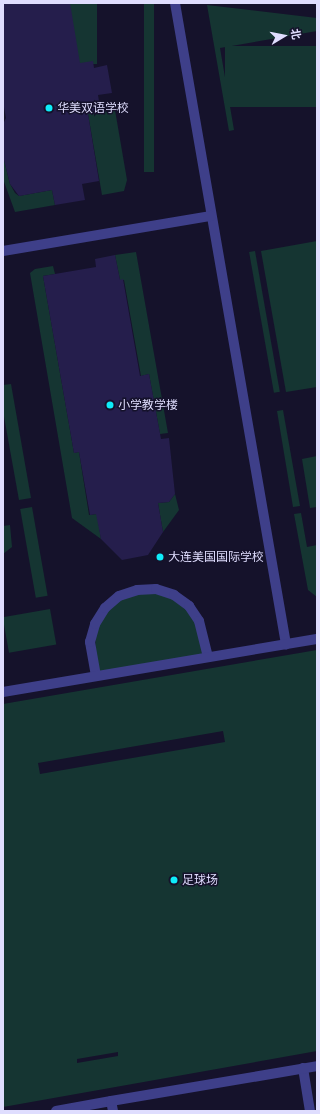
<!DOCTYPE html>
<meta charset="utf-8">
<style>
body{margin:0}
#map{position:relative;width:320px;height:1114px;overflow:hidden;background:#15122b;font-family:Lato,"Noto Sans SC",sans-serif}
div>[style]{position:absolute}
.green>*{inset:0;background:#153532;transform-origin:0 0}
.building>*{inset:0;background:#251e4c}
.minor>*{height:10px;margin:-5px;padding:0 5px;transform-origin:5px;border-radius:5px;background:#3e3f89}
.dots>*{width:11px;height:11px;translate:-50% -50%;box-sizing:border-box;border:2px solid #15122b;border-radius:50%}
span{translate:-50% -50%;white-space:nowrap;text-align:center;line-height:1.15;-webkit-text-stroke:3px #15122b;paint-order:stroke}
.poi-label{font-size:12px;color:#dfddfe}
.left{translate:0 -50%;text-align:left}
.frame{position:absolute;inset:0;border:4px solid #dfddfe;pointer-events:none}
.north{position:absolute;left:264px;top:16px;width:40px;height:40px;-webkit-text-stroke:3px #15122b;paint-order:stroke;rotate:80deg;font-size:11px;font-weight:700;line-height:16px;text-align:center;color:#dfddfe}
.north::after{content:'';display:block;margin:auto;width:14px;height:18px;background:#dfddfe;clip-path:polygon(50% 0,100% 100%,50% 72%,0 100%)}
</style>
<div id="map">
<div class="green">
<i style="left:70px;top:3px;width:27px;height:61px"></i>
<i style="left:144px;top:3px;width:10px;height:169px"></i>
<i style="clip-path:polygon(207px 5px,317px 18px,317px 31px,220px 48px,234px 130px,229px 131px)"></i>
<i style="left:317px;top:46px;width:61px;height:92px;rotate:90deg"></i>
<i style="clip-path:polygon(115px 110px,127px 180px,124px 191px,102px 195px,88px 114px)"></i>
<i style="clip-path:polygon(3px 156px,10px 184px,15px 193px,19px 196px,52px 190px,55px 205px,15px 212px,3px 179px)"></i>
<i style="clip-path:polygon(317px 241px,317px 387px,286px 392px,261px 251px)"></i>
<i style="left:255px;top:251px;width:143px;height:6px;rotate:80deg"></i>
<i style="clip-path:polygon(136px 252px,168px 433px,160px 434px,149px 374px,141px 376px,124px 280px,120px 280px,115px 255px)"></i>
<i style="clip-path:polygon(53px 266px,55px 274px,43px 276px,74px 453px,79px 452px,89px 515px,97px 514px,101px 539px,72px 518px,30px 273px,35px 269px)"></i>
<i style="clip-path:polygon(11px 384px,31px 498px,19px 500px,3px 411px,3px 385px)"></i>
<i style="clip-path:polygon(283px 410px,300px 506px,293px 507px,277px 411px)"></i>
<i style="clip-path:polygon(317px 456px,317px 507px,310px 508px,302px 459px)"></i>
<i style="clip-path:polygon(175px 494px,179px 510px,163px 532px,158px 503px,169px 502px)"></i>
<i style="left:32px;top:507px;width:90px;height:12px;rotate:80deg"></i>
<i style="clip-path:polygon(301px 513px,307px 547px,317px 545px,317px 597px,308px 590px,294px 514px)"></i>
<i style="clip-path:polygon(10px 525px,12px 547px,3px 554px,3px 526px)"></i>
<i style="clip-path:polygon(156px 589px,189px 606px,208px 657px,96px 676px,95px 624px,119px 596px)"></i>
<i style="left:50px;top:609px;width:36px;height:48px;rotate:80deg"></i>
<i style="clip-path:polygon(evenodd,317px 650px,317px 1051px,3px 1107px,3px 704px,317px 650px,223px 731px,225px 742px,40px 774px,38px 763px,223px 731px,317px 650px,118px 1052px,118px 1056px,77px 1063px,77px 1059px,118px 1052px)"></i>
</div>
<div class="building">
<i style="clip-path:polygon(3px 3px,70px 3px,80px 63px,93px 61px,94px 68px,107px 65px,112px 93px,98px 95px,99px 101px,93px 102px,95px 113px,88px 114px,99px 181px,82px 184px,85px 200px,55px 205px,52px 190px,19px 196px,10px 184px,3px 156px,3px 124px,6px 118px,3px 102px)"></i>
<i style="clip-path:polygon(115px 255px,120px 280px,123px 279px,140px 376px,149px 374px,161px 439px,169px 438px,175px 494px,169px 502px,158px 503px,163px 532px,148px 555px,122px 560px,101px 539px,96px 514px,90px 515px,79px 452px,74px 453px,43px 276px,96px 267px,95px 259px)"></i>
</div>
<div class="minor">
<i style="left:175px;top:3px;width:651px;rotate:80.18deg"></i>
<i style="left:3px;top:251px;width:211px;rotate:-9.6deg"></i>
<i style="left:96px;top:676px;width:35px;rotate:-100deg"></i>
<i style="left:90px;top:642px;width:19px;rotate:-74deg"></i>
<i style="left:95px;top:624px;width:19px;rotate:-58deg"></i>
<i style="left:105px;top:608px;width:18px;rotate:-41deg"></i>
<i style="left:119px;top:596px;width:19px;rotate:-18deg"></i>
<i style="left:137px;top:590px;width:19px;rotate:-3deg"></i>
<i style="left:156px;top:589px;width:19px;rotate:18deg"></i>
<i style="left:174px;top:595px;width:19px;rotate:36deg"></i>
<i style="left:189px;top:606px;width:18px;rotate:56deg"></i>
<i style="left:199px;top:621px;width:37px;rotate:76deg"></i>
<i style="left:3px;top:692px;width:318px;rotate:-9.6deg"></i>
<i style="left:303px;top:1068px;width:44px;rotate:80.8deg"></i>
<i style="left:56px;top:1111px;width:56px;rotate:-10.3deg"></i>
<i style="left:113px;top:1111px;width:10px;rotate:-101deg"></i>
<i style="left:111px;top:1101px;width:209px;rotate:-9.6deg"></i>
</div>
<div class="dots">
<i style="left:49px;top:108px;background:#0eecf9"></i>
<i style="left:110px;top:405px;background:#0eecf9"></i>
<i style="left:160px;top:557px;background:#0eecf9"></i>
<i style="left:174px;top:880px;background:#0eecf9"></i>
</div>
<div class="poi-label">
<span class="left" style="left:57px;top:108px">华美双语学校</span>
<span class="left" style="left:118px;top:405px">小学教学楼</span>
<span class="left" style="left:168px;top:557px">大连美国国际学校</span>
<span class="left" style="left:182px;top:880px">足球场</span>
</div>
<div class="frame"></div>
<div class="north">北</div>
</div>
